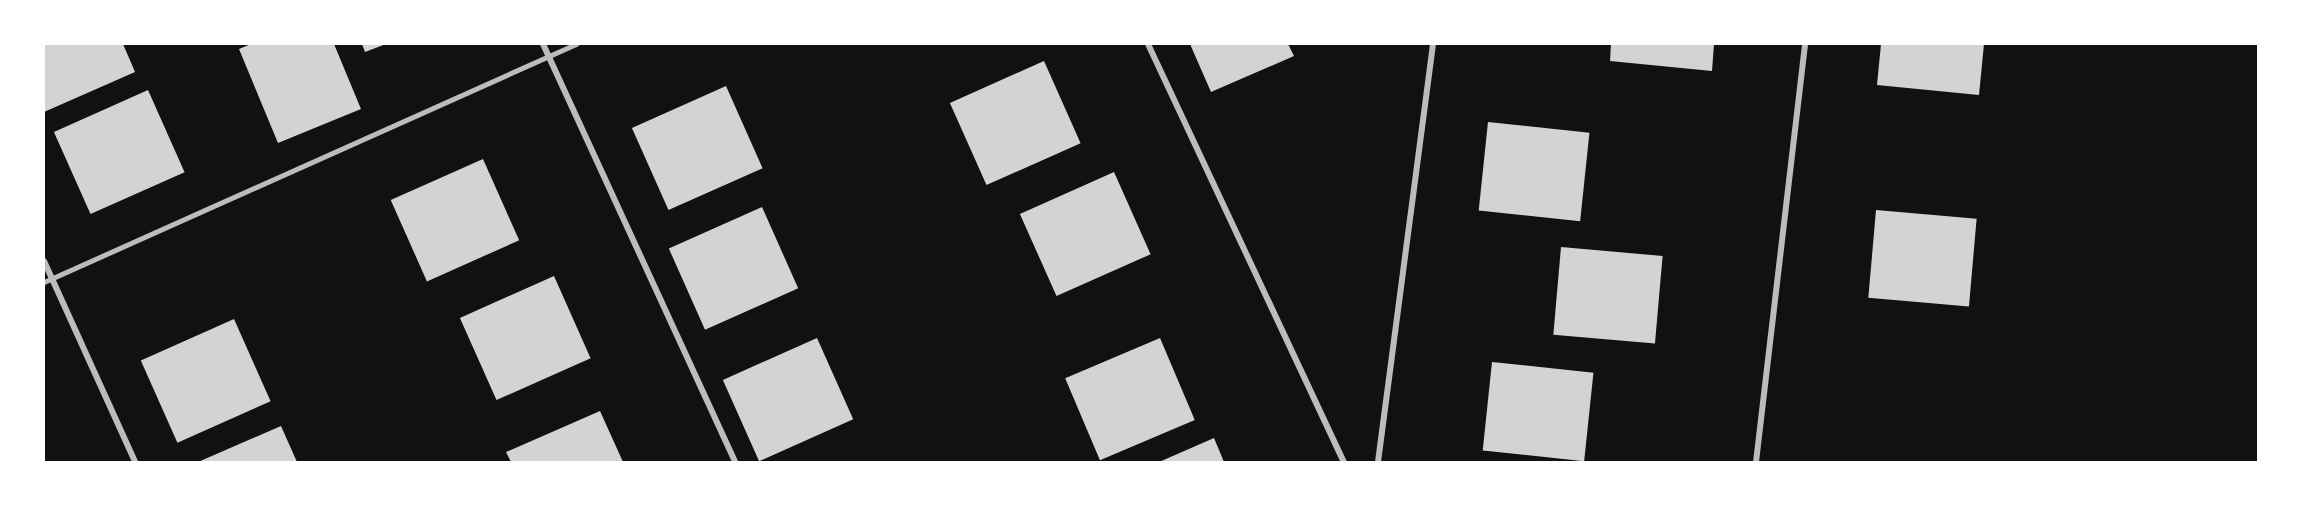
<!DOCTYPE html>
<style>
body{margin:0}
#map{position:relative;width:2302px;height:506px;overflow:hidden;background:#111;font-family:"Fira Sans",sans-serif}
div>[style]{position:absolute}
.building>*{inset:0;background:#d3d3d3;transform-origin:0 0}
.service>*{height:4.5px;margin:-2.25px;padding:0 2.25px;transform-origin:2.25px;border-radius:2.25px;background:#bcbcbc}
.minor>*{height:6px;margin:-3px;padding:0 3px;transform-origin:3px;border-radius:3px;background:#bcbcbc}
span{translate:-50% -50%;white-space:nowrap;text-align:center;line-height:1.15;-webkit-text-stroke:4.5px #fff;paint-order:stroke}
.frame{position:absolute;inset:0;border:45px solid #fff;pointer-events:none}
</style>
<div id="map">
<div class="building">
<i style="clip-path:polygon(44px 44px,123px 44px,135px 72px,44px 112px)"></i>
<i style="clip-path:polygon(251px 44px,334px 44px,361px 109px,278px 143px,239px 49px)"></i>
<i style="clip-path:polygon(362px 44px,386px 44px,365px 52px)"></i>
<i style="clip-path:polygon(1190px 44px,1288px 44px,1294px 56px,1211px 92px)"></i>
<i style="clip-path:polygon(1611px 44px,1714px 44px,1712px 71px,1610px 61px)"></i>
<i style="clip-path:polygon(1881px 44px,1984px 44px,1979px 95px,1877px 85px)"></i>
<i style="left:1044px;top:61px;width:90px;height:103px;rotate:66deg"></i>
<i style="left:726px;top:86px;width:90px;height:103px;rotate:66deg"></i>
<i style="left:148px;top:90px;width:90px;height:103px;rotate:66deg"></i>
<i style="left:1488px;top:122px;width:102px;height:89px;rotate:6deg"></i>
<i style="left:483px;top:159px;width:89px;height:101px;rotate:66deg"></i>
<i style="left:1114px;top:172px;width:90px;height:103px;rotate:66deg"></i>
<i style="left:762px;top:207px;width:89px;height:102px;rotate:66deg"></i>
<i style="left:1876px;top:210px;width:101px;height:88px;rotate:5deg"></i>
<i style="left:1561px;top:247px;width:102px;height:88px;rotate:5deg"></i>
<i style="left:554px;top:276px;width:90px;height:103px;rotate:66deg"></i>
<i style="left:234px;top:319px;width:90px;height:102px;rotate:66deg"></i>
<i style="left:817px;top:338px;width:89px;height:103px;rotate:66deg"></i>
<i style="left:1160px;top:338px;width:89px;height:103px;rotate:67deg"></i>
<i style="left:1492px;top:362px;width:102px;height:89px;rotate:6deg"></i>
<i style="clip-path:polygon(600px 411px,623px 462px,511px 462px,506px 452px)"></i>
<i style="clip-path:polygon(281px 426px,297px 462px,198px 462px)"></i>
<i style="clip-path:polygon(1214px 438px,1224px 462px,1159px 462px)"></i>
</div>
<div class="service">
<i style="left:44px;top:282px;width:583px;rotate:-24.1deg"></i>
</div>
<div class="minor">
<i style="left:543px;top:44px;width:460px;rotate:65.3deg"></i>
<i style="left:1148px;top:44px;width:462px;rotate:64.9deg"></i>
<i style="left:44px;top:261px;width:221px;rotate:65.6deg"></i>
<i style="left:1378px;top:462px;width:422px;rotate:-82.5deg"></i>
<i style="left:1756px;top:462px;width:421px;rotate:-83.3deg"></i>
</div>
<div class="frame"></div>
</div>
